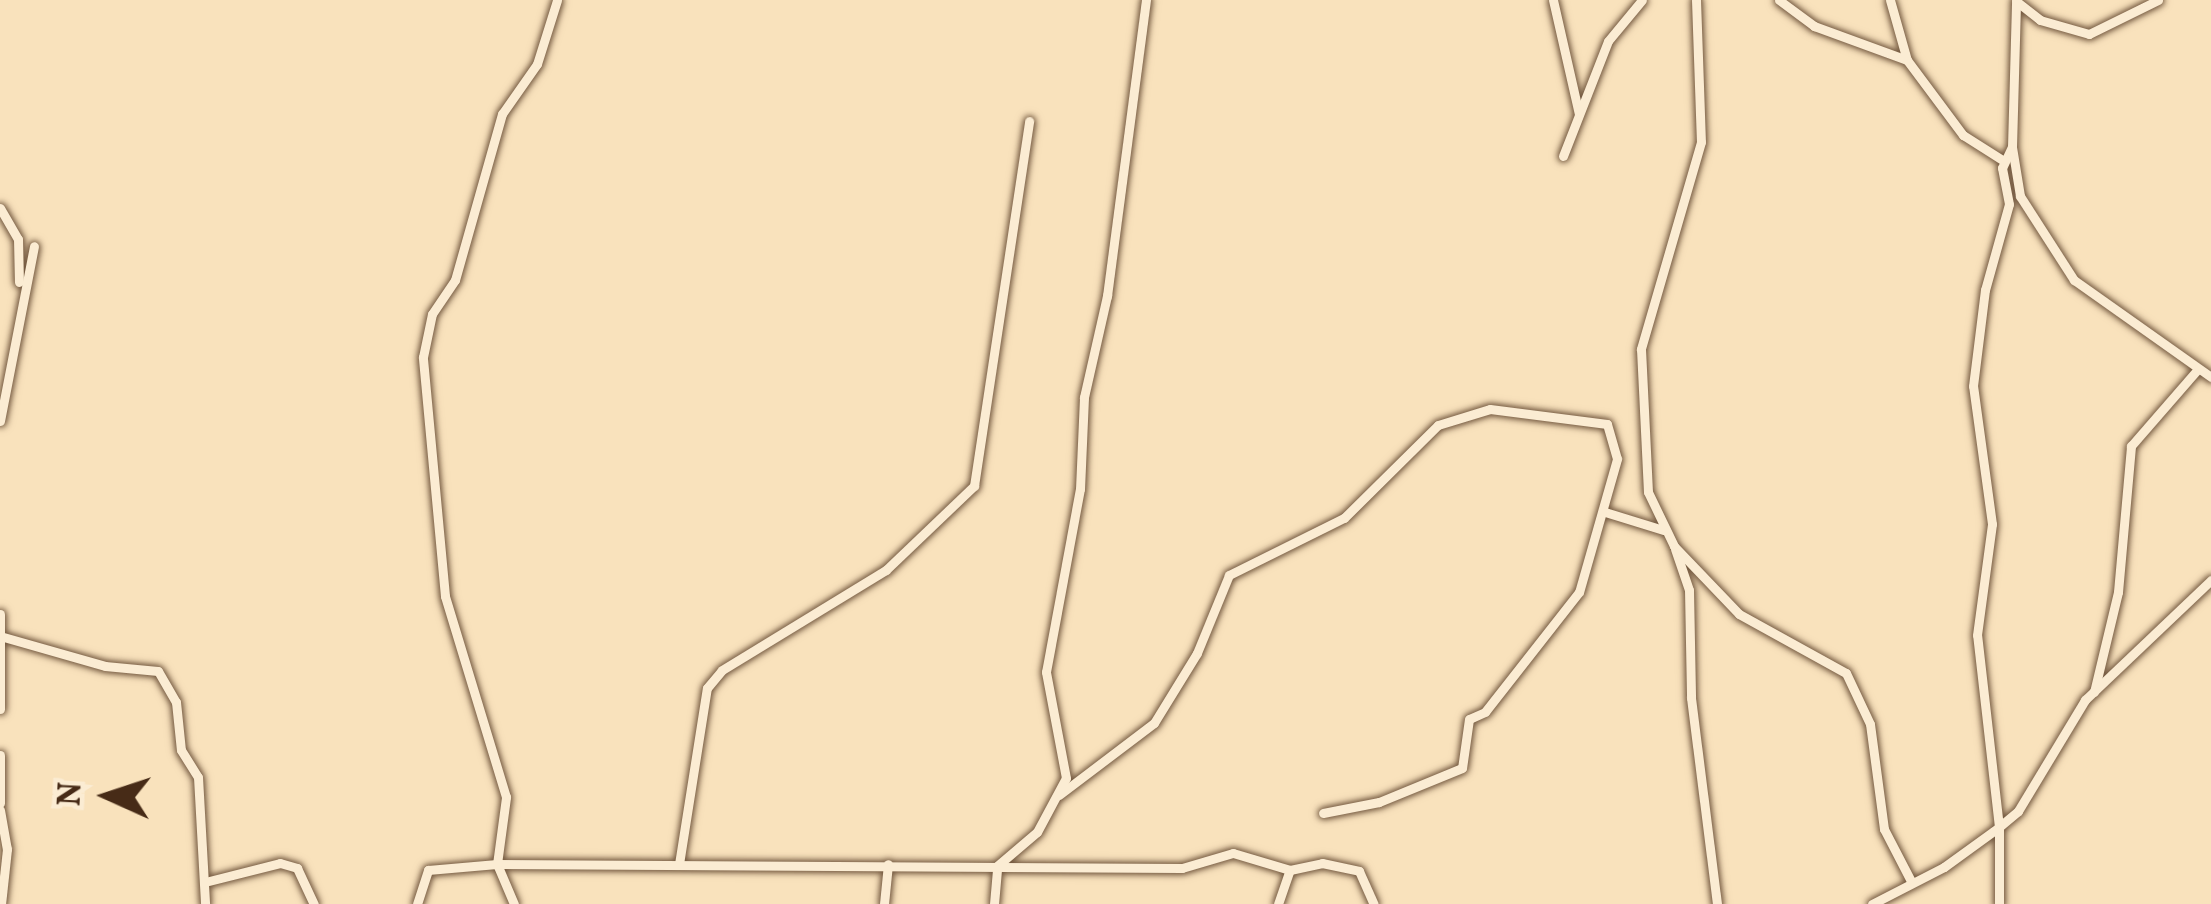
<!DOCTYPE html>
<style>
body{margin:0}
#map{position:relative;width:2211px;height:904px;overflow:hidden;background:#f9e2bc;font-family:Vollkorn,serif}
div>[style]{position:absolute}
.roads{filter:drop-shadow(0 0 3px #745940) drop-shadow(0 0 3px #745940)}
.street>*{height:9px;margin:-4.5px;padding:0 4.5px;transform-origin:4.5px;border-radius:4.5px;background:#fbecd3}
span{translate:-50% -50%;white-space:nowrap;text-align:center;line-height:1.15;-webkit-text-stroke:9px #fbecd3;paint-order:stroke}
.north{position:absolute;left:48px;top:736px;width:120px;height:120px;-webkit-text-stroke:9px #fbecd3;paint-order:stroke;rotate:273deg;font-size:33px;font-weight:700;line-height:48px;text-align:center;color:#472b17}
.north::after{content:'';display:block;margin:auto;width:42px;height:54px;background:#472b17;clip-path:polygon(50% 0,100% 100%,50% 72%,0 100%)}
</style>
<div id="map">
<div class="roads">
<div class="street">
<i style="left:1553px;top:0;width:117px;rotate:77.2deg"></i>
<i style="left:1696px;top:0;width:142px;rotate:88deg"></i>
<i style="left:1701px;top:142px;width:216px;rotate:106.2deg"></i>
<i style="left:1641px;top:349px;width:143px;rotate:87.2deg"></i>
<i style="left:1648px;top:492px;width:60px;rotate:64.3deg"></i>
<i style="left:1674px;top:546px;width:94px;rotate:46.3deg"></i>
<i style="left:1739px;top:614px;width:122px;rotate:28.9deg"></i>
<i style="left:1846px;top:673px;width:56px;rotate:64.8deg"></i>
<i style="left:1870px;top:724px;width:106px;rotate:82.4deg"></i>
<i style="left:1884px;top:829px;width:59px;rotate:62.6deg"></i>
<i style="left:1779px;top:0;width:44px;rotate:36.6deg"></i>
<i style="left:1814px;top:26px;width:99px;rotate:20.1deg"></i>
<i style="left:1907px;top:60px;width:94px;rotate:53.3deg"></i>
<i style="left:1963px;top:135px;width:49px;rotate:32.4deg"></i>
<i style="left:1890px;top:0;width:62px;rotate:74.2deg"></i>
<i style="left:2016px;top:1px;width:31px;rotate:38deg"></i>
<i style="left:2040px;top:20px;width:51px;rotate:15.9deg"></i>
<i style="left:2089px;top:34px;width:77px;rotate:-26.2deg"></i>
<i style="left:2012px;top:147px;width:50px;rotate:80.7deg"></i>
<i style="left:2020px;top:196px;width:100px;rotate:57.3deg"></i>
<i style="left:2074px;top:280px;width:168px;rotate:35.3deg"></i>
<i style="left:1563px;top:156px;width:123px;rotate:-68.6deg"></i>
<i style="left:1608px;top:41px;width:53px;rotate:-50.3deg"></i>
<i style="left:0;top:208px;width:36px;rotate:60deg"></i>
<i style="left:18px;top:239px;width:43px;rotate:88.7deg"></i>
<i style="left:0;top:421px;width:178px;rotate:-79deg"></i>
<i style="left:1605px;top:512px;width:61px;rotate:17.2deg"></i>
<i style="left:1675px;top:549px;width:43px;rotate:71.1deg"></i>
<i style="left:1689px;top:590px;width:108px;rotate:88.9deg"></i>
<i style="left:1691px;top:698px;width:208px;rotate:82.8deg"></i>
<i style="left:0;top:614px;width:95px;rotate:90deg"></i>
<i style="left:0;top:636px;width:109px;rotate:15.9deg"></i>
<i style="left:105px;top:666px;width:53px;rotate:5.4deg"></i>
<i style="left:158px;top:671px;width:36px;rotate:60deg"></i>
<i style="left:176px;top:702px;width:48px;rotate:84.1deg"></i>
<i style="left:181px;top:750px;width:32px;rotate:58deg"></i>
<i style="left:198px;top:777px;width:127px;rotate:86.8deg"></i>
<i style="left:2094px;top:692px;width:103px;rotate:-76.5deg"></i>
<i style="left:2118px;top:592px;width:147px;rotate:-84.9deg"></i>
<i style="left:2131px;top:446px;width:102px;rotate:-49deg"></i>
<i style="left:0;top:755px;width:48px;rotate:90deg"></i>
<i style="left:1059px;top:795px;width:119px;rotate:-37.2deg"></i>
<i style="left:1154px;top:723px;width:82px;rotate:-58.4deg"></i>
<i style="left:1197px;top:653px;width:84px;rotate:-67.7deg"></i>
<i style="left:1229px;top:575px;width:128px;rotate:-26.4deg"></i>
<i style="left:1344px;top:518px;width:132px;rotate:-44.7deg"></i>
<i style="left:1438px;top:425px;width:54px;rotate:-17.1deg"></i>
<i style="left:1490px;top:409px;width:118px;rotate:7.3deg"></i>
<i style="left:1607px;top:424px;width:36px;rotate:74deg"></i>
<i style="left:1617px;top:459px;width:138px;rotate:105.9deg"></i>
<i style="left:1579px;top:592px;width:152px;rotate:128.1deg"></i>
<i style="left:1485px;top:712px;width:17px;rotate:156deg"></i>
<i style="left:1469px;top:719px;width:49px;rotate:98.1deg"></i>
<i style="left:1462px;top:768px;width:90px;rotate:157.7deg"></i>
<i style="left:1379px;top:802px;width:57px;rotate:168.9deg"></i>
<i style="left:0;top:810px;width:40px;rotate:80deg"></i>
<i style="left:7px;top:849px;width:55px;rotate:96.2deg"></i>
<i style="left:679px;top:864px;width:178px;rotate:-81deg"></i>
<i style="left:707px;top:688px;width:23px;rotate:-50deg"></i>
<i style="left:722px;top:670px;width:192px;rotate:-31.4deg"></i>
<i style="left:886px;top:570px;width:122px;rotate:-43.7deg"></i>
<i style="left:974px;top:486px;width:369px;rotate:-81.4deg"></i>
<i style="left:209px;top:881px;width:73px;rotate:-14.2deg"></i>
<i style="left:280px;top:863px;width:18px;rotate:16deg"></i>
<i style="left:297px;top:868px;width:40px;rotate:65deg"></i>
<i style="left:417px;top:904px;width:36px;rotate:-72deg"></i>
<i style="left:428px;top:870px;width:69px;rotate:-5deg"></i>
<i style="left:497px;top:864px;width:685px;rotate:0.33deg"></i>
<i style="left:1182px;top:868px;width:53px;rotate:-16.4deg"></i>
<i style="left:1233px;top:853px;width:59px;rotate:16.6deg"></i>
<i style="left:514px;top:904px;width:43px;rotate:-113deg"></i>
<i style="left:497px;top:864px;width:68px;rotate:-82.3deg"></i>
<i style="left:506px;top:797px;width:210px;rotate:-106.9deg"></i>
<i style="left:445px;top:596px;width:240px;rotate:-95.3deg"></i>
<i style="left:423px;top:357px;width:44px;rotate:-78.2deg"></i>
<i style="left:432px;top:314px;width:41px;rotate:-55.9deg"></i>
<i style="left:455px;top:280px;width:173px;rotate:-74.2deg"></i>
<i style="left:502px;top:114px;width:61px;rotate:-55deg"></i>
<i style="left:537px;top:64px;width:67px;rotate:-72.6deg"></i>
<i style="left:884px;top:904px;width:40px;rotate:-84.3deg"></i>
<i style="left:994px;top:904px;width:38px;rotate:-85deg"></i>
<i style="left:997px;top:866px;width:52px;rotate:-40.4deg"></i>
<i style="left:1037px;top:832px;width:61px;rotate:-61.8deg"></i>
<i style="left:1066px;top:778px;width:108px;rotate:-100.7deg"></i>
<i style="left:1046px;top:672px;width:186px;rotate:-79.5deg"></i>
<i style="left:1080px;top:489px;width:92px;rotate:-87.5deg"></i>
<i style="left:1084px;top:397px;width:104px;rotate:-77.2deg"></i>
<i style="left:1107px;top:296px;width:299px;rotate:-82.5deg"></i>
<i style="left:1278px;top:904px;width:36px;rotate:-71deg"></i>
<i style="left:1290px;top:870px;width:33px;rotate:-12deg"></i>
<i style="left:1322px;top:863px;width:38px;rotate:12deg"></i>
<i style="left:1359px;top:871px;width:36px;rotate:66deg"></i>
<i style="left:1872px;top:904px;width:81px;rotate:-27.2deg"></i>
<i style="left:1944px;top:867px;width:68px;rotate:-36deg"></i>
<i style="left:1999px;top:827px;width:193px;rotate:-96.5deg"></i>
<i style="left:1977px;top:635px;width:112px;rotate:-82.3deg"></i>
<i style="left:1992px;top:524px;width:139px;rotate:-97.8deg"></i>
<i style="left:1973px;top:386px;width:97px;rotate:-82.9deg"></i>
<i style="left:1985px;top:290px;width:89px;rotate:-74.4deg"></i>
<i style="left:2009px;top:204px;width:37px;rotate:-101deg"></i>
<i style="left:2002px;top:168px;width:23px;rotate:-65deg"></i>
<i style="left:2012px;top:147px;width:147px;rotate:-88.4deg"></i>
<i style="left:1999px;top:904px;width:77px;rotate:-90deg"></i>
<i style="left:1999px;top:827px;width:25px;rotate:-40deg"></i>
<i style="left:2018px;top:811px;width:130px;rotate:-58.9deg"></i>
<i style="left:2085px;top:700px;width:174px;rotate:-43.6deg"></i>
</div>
</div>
<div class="north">N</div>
</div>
